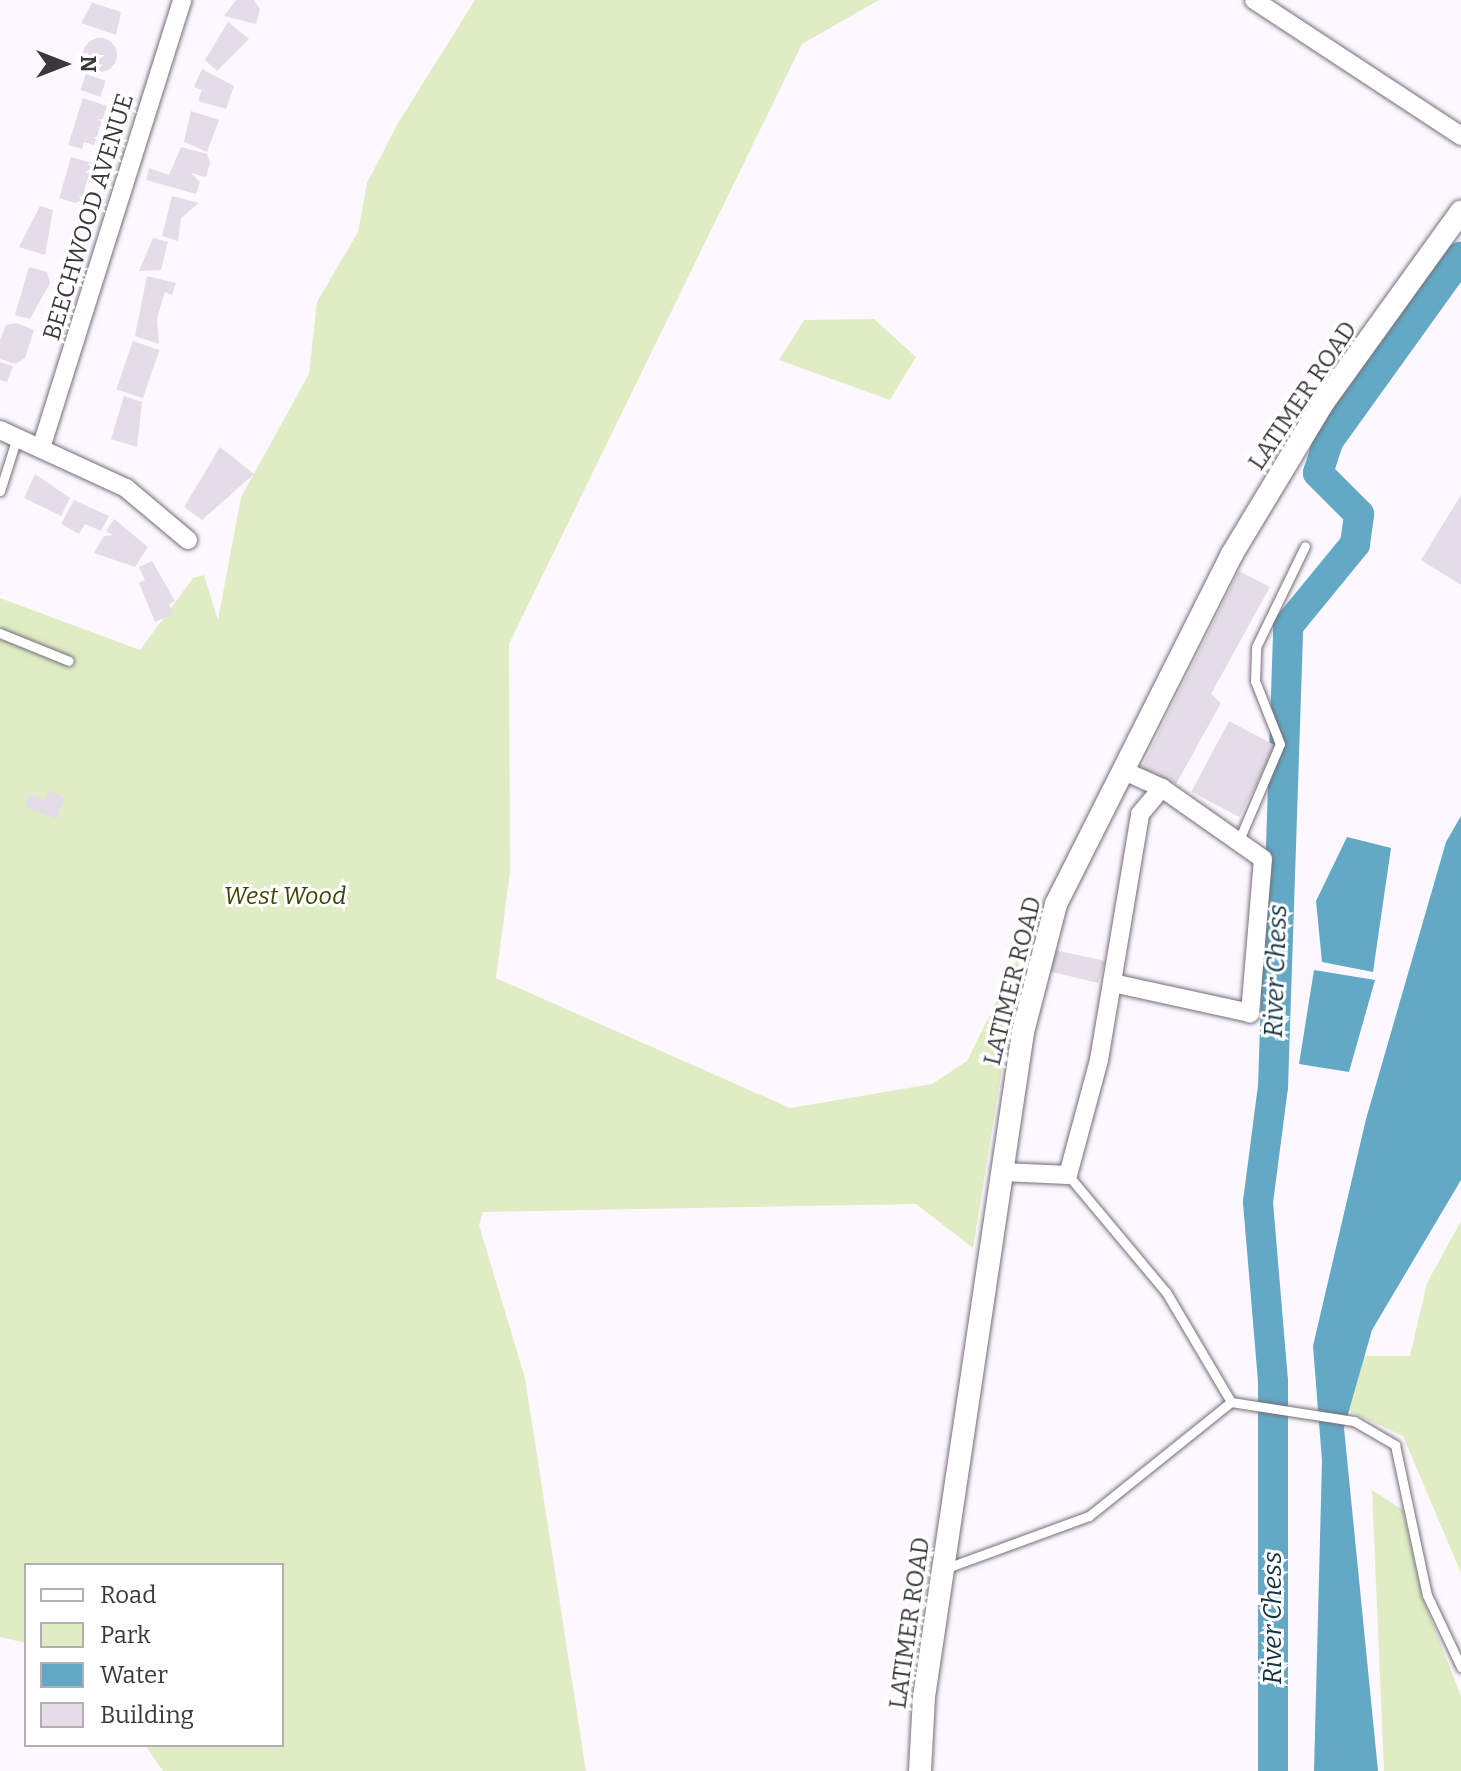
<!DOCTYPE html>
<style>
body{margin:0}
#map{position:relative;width:1461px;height:1771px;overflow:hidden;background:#fdf8ff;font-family:Bitter,serif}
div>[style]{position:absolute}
.green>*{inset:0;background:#e0edc4}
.water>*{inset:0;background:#63a9c5}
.river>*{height:30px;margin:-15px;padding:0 15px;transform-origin:15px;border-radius:15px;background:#63a9c5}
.building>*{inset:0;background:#e4dce6;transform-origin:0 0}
.round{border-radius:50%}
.roads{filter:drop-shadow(0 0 2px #756e77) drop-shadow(0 0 2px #756e77)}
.service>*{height:9px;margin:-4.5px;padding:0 4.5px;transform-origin:4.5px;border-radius:4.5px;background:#fff}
.minor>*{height:18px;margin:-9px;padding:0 9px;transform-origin:9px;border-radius:9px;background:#fff}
.tertiary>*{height:22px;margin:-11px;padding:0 11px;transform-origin:11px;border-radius:11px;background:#fff}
span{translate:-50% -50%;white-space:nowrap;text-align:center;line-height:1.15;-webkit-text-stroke:6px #fff;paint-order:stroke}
.street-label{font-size:24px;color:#3b383c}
.park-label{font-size:24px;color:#384600;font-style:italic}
.water-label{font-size:26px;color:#123340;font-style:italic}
.legend{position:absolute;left:24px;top:1563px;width:260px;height:184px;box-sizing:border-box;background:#fff;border:2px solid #b1afb1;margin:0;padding:10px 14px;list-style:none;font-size:24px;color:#3b383c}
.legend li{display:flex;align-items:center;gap:16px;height:40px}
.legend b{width:40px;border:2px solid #b1afb1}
.north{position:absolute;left:24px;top:24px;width:80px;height:80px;-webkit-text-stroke:6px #fff;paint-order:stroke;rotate:90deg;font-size:22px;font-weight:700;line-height:32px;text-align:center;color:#3b383c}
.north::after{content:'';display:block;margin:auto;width:28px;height:36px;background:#3b383c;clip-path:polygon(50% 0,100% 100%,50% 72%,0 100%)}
</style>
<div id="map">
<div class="green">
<i style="clip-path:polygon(475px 0,879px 0,802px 44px,509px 644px,510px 872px,496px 978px,790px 1108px,932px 1084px,967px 1061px,1021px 951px,973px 1248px,916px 1204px,483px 1212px,479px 1225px,525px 1378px,586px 1771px,163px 1771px,145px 1745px,282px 1745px,282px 1565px,26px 1565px,26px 1643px,0 1637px,0 598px,140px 650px,193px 578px,204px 575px,218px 620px,241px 497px,309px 374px,317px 302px,358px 232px,367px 183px,398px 123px)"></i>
<i style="clip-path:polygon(874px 319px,916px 357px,890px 400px,779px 360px,804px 320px)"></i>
<i style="clip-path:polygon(1461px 1221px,1461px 1573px,1403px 1436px,1347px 1410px,1364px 1356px,1410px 1356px,1427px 1283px)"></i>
<i style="clip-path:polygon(1372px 1490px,1403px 1510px,1423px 1599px,1461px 1696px,1461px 1771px,1384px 1771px)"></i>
</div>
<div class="water">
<i style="clip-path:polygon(1461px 816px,1461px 1180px,1372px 1330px,1344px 1428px,1378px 1771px,1314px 1771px,1322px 1461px,1313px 1346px,1366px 1119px,1446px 842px)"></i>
<i style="clip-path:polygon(1347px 837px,1391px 848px,1373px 972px,1322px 962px,1316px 901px)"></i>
<i style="clip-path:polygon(1314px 970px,1375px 980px,1349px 1072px,1299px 1064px)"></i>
</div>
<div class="river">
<i style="left:1273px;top:1771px;width:390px;rotate:-90deg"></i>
<i style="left:1273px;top:1381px;width:180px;rotate:-94.8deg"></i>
<i style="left:1258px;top:1202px;width:116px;rotate:-82.6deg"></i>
<i style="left:1273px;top:1087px;width:461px;rotate:-88.1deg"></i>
<i style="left:1288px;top:626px;width:106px;rotate:-50.7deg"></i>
<i style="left:1355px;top:544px;width:30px;rotate:-82deg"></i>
<i style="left:1359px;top:514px;width:58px;rotate:-135deg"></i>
<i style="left:1318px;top:473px;width:35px;rotate:-72deg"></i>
<i style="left:1329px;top:440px;width:226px;rotate:-54.3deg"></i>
</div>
<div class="building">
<i style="clip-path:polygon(84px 0,121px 12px,116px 35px,81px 23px,92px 3px)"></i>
<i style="clip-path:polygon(236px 0,254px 0,260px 9px,256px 24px,224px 16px)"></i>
<i style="clip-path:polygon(228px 22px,249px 39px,217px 71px,205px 60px)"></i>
<i class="round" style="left:83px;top:38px;width:34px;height:34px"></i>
<i style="clip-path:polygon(202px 69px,234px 86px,226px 109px,198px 101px,202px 90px,194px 87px)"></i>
<i style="left:86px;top:74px;width:21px;height:17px;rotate:19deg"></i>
<i style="clip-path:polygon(83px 98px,107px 106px,94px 145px,84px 142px,82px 149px,68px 145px)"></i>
<i style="clip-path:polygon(191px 111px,219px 120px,207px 152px,184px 142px)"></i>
<i style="clip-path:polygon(181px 147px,207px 154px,210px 163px,206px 177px,191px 173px,200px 182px,196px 194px,146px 180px,149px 168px,169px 175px)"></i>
<i style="left:71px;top:157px;width:22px;height:43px;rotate:16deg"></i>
<i style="clip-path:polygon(172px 196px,199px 203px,181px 218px,178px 241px,162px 236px)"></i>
<i style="clip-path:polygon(40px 206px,53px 210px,45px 255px,19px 247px)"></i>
<i style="clip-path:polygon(153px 238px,168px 242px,161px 270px,139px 271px)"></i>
<i style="clip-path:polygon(29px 267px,47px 272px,50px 283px,30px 319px,15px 315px)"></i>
<i style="clip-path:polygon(147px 276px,176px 283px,172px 295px,165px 292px,157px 318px,159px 344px,135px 336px)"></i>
<i style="clip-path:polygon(16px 323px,34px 330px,25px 358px,15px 364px,0 359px,0 340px,6px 325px)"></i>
<i style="left:133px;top:341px;width:28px;height:51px;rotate:19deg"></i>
<i style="clip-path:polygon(0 362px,13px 366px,7px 382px,0 380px)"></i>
<i style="clip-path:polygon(124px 396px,142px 402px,137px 447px,111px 439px)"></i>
<i style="clip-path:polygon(220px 447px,254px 474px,202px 520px,184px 507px)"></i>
<i style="clip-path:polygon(35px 474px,70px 498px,61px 516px,24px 498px)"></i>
<i style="clip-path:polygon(1461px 495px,1461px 585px,1421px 560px)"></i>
<i style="clip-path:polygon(74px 500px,109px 516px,101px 531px,85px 524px,79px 534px,61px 524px)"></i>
<i style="clip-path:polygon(114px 519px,148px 547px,135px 567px,94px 553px,104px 536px,113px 535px,106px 531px)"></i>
<i style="clip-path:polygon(152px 561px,175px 601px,169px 604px,173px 614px,155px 622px,139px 583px,145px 580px,139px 567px)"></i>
<i style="clip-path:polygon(1239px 571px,1270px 587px,1211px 694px,1221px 703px,1176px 784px,1141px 769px)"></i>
<i style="left:1229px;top:721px;width:54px;height:80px;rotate:28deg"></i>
<i style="clip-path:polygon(49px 791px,65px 798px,56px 819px,24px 807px,29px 794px,44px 800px)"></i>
<i style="clip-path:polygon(1055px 950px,1105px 961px,1098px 983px,1044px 970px)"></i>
</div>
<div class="roads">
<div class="service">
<i style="left:0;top:491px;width:57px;rotate:-72.5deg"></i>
<i style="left:0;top:633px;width:74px;rotate:22.1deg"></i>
<i style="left:1239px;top:840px;width:104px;rotate:-66.9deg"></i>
<i style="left:1280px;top:744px;width:68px;rotate:-111.6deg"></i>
<i style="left:1255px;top:681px;width:34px;rotate:-88deg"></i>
<i style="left:1256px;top:647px;width:112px;rotate:-64.1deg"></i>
<i style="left:1068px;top:1175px;width:153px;rotate:50.1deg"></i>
<i style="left:1166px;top:1292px;width:128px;rotate:59.4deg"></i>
<i style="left:1231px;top:1402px;width:124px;rotate:8.8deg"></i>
<i style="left:1354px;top:1421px;width:48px;rotate:30.3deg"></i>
<i style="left:1395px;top:1445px;width:153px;rotate:78deg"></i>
<i style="left:1427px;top:1595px;width:80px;rotate:64.7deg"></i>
<i style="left:944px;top:1569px;width:154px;rotate:-20.1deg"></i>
<i style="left:1089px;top:1516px;width:182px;rotate:-38.8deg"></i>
</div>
<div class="minor">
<i style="left:1254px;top:0;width:248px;rotate:33.3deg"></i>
<i style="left:0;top:430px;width:139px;rotate:24.7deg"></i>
<i style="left:126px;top:488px;width:81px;rotate:40deg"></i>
<i style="left:41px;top:448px;width:470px;rotate:-72.5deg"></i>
<i style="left:1122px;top:770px;width:44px;rotate:24.2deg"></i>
<i style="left:1003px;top:1172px;width:65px;rotate:2.6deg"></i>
<i style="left:1068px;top:1175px;width:119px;rotate:-74.9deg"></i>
<i style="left:1099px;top:1060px;width:249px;rotate:-80.5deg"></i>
<i style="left:1140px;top:814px;width:34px;rotate:-50deg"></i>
<i style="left:1162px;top:788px;width:123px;rotate:35.1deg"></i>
<i style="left:1263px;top:859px;width:155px;rotate:94.8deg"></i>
<i style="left:1250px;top:1013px;width:141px;rotate:-167.7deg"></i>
</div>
<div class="tertiary">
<i style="left:920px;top:1771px;width:74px;rotate:-86.9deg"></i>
<i style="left:924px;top:1697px;width:672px;rotate:-81.53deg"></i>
<i style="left:1023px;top:1032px;width:132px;rotate:-75.5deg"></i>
<i style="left:1056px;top:904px;width:392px;rotate:-63.3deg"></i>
<i style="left:1232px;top:554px;width:176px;rotate:-58.9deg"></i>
<i style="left:1323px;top:403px;width:236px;rotate:-54.2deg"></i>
</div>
</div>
<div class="street-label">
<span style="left:89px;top:217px;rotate:-73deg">BEECHWOOD AVENUE</span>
<span style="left:1303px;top:396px;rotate:-56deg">LATIMER ROAD</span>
<span style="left:1013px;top:981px;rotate:-76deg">LATIMER ROAD</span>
<span style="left:910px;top:1623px;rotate:-82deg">LATIMER ROAD</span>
</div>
<div class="park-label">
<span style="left:285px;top:897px">West Wood</span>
</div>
<div class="water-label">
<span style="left:1276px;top:971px;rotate:-88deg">River Chess</span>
<span style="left:1273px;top:1618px;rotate:-90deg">River Chess</span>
</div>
<ul class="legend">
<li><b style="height:10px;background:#fff"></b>Road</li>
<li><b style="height:22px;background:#e0edc4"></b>Park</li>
<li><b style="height:22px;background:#63a9c5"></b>Water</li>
<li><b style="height:22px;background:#e4dce6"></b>Building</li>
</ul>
<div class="north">N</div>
</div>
